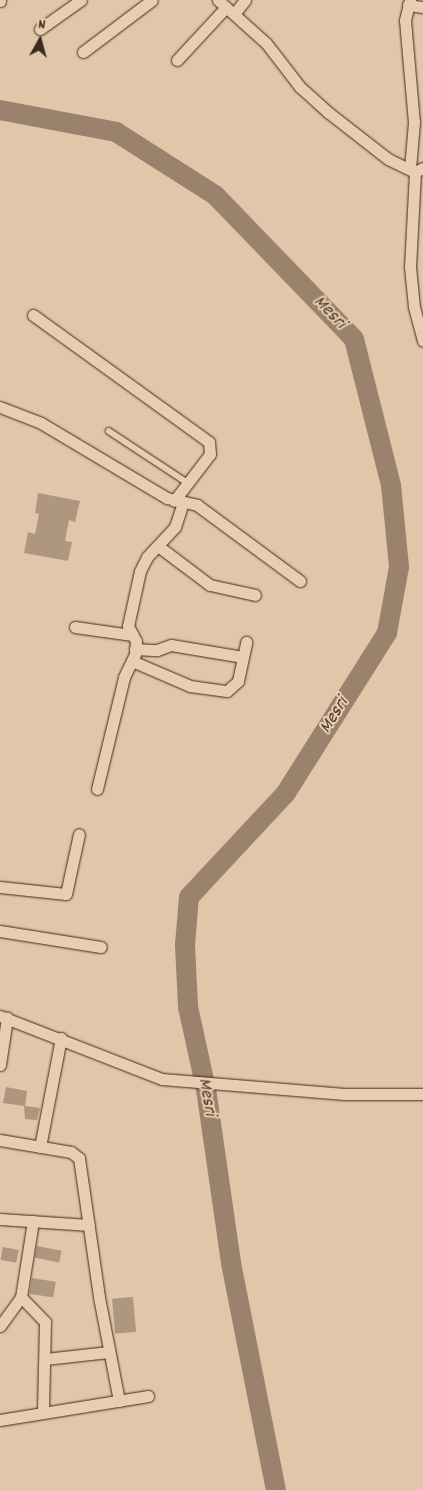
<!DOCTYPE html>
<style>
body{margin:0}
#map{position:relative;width:423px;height:1490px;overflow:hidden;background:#e2c6aa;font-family:Dekko,sans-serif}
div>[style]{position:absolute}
.river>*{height:20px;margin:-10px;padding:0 10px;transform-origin:10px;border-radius:10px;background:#9a826d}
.building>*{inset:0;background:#ae967f;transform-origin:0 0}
.roads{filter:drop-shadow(0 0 1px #3b2a1e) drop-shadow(0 0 1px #3b2a1e)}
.service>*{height:5.5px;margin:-2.75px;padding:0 2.75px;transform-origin:2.75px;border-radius:2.75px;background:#e9cdb0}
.minor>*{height:11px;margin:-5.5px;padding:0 5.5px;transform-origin:5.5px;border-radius:5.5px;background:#e9cdb0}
span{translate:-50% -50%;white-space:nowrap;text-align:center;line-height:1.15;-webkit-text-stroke:4px #e9cdb0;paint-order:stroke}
.water-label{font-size:19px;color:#4e3c2e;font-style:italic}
.north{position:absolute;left:15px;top:15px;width:50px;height:50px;-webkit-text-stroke:4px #e9cdb0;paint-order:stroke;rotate:7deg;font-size:14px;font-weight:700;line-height:20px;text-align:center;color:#3b2a1e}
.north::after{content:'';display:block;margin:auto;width:18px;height:22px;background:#3b2a1e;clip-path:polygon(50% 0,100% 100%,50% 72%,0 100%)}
</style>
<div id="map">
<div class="river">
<i style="left:0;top:110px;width:118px;rotate:10.7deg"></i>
<i style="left:116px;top:132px;width:117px;rotate:32.5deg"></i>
<i style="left:215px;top:195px;width:200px;rotate:46deg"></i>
<i style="left:354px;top:339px;width:151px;rotate:75.8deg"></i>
<i style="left:391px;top:485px;width:82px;rotate:84.4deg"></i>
<i style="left:399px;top:567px;width:67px;rotate:100.3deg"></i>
<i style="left:387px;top:633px;width:189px;rotate:122.3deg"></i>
<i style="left:286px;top:793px;width:142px;rotate:133deg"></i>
<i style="left:189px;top:897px;width:48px;rotate:94.8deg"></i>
<i style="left:185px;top:945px;width:62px;rotate:87.2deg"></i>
<i style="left:188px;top:1007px;width:84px;rotate:77.6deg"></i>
<i style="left:206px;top:1089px;width:176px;rotate:81.8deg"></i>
<i style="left:231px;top:1263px;width:231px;rotate:78.8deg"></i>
</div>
<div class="building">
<i style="clip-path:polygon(38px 493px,80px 501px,75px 522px,69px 520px,65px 541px,72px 542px,68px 561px,24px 553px,28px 532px,35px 534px,39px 514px,35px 513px)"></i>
<i style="clip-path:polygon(6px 1087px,27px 1091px,25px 1106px,40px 1108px,37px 1120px,25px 1119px,24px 1106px,3px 1103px)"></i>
<i style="left:37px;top:1246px;width:25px;height:12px;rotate:11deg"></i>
<i style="left:3px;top:1247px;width:16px;height:13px;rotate:11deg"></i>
<i style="left:32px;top:1278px;width:24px;height:16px;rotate:9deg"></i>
<i style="left:133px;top:1297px;width:35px;height:21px;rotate:85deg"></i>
</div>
<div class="roads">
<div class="service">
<i style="left:109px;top:431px;width:95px;rotate:33.4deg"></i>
</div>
<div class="minor">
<i style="left:218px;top:0;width:64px;rotate:41.9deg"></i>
<i style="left:266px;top:43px;width:56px;rotate:52.3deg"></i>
<i style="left:300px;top:87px;width:39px;rotate:42deg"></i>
<i style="left:329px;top:113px;width:75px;rotate:37.9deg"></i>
<i style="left:388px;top:159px;width:30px;rotate:26deg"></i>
<i style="left:415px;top:172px;width:9px;rotate:-27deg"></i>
<i style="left:410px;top:0;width:21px;rotate:104deg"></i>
<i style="left:405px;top:20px;width:102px;rotate:85deg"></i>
<i style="left:414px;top:122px;width:47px;rotate:94.9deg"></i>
<i style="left:0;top:1px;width:1px;rotate:-90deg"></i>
<i style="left:408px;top:5px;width:15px;rotate:8deg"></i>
<i style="left:234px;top:14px;width:18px;rotate:-52deg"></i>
<i style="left:40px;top:29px;width:50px;rotate:-35.3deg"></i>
<i style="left:83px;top:52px;width:86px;rotate:-37deg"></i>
<i style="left:177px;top:60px;width:72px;rotate:-47.2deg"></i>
<i style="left:415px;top:172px;width:95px;rotate:93deg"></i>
<i style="left:410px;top:267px;width:40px;rotate:84.3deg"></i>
<i style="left:414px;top:307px;width:35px;rotate:75deg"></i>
<i style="left:33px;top:315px;width:217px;rotate:35.8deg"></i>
<i style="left:209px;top:442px;width:12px;rotate:85deg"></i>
<i style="left:210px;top:454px;width:59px;rotate:127.5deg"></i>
<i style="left:0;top:407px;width:44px;rotate:21.3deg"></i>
<i style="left:41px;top:423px;width:147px;rotate:30.8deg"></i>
<i style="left:167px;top:498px;width:31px;rotate:13deg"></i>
<i style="left:197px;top:505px;width:128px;rotate:36.4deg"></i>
<i style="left:158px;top:546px;width:65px;rotate:36.9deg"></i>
<i style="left:210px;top:585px;width:46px;rotate:12.5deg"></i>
<i style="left:75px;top:627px;width:58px;rotate:8deg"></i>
<i style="left:135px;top:649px;width:22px;rotate:3deg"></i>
<i style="left:157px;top:650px;width:15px;rotate:-20deg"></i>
<i style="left:171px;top:645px;width:73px;rotate:9.5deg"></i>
<i style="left:132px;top:661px;width:63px;rotate:23.3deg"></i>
<i style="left:190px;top:686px;width:37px;rotate:8deg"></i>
<i style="left:227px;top:691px;width:15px;rotate:-42deg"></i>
<i style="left:238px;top:681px;width:40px;rotate:-78deg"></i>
<i style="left:97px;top:789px;width:115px;rotate:-76.4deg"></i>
<i style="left:124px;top:677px;width:25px;rotate:-64deg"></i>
<i style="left:135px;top:654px;width:13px;rotate:-86deg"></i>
<i style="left:136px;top:641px;width:17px;rotate:-118deg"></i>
<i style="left:128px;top:626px;width:56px;rotate:-77.7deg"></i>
<i style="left:140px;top:571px;width:16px;rotate:-63deg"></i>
<i style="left:147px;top:557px;width:41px;rotate:-47deg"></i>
<i style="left:175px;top:527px;width:26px;rotate:-72deg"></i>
<i style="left:0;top:887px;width:66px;rotate:6.1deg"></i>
<i style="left:66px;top:894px;width:61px;rotate:-77.8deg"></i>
<i style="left:0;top:931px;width:102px;rotate:9deg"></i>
<i style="left:0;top:1016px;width:174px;rotate:21.3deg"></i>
<i style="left:162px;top:1079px;width:183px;rotate:4.7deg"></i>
<i style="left:344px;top:1094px;width:79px"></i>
<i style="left:0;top:1065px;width:48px;rotate:-81.5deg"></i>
<i style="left:0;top:1140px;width:72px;rotate:9.6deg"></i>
<i style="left:71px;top:1152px;width:10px;rotate:37deg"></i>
<i style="left:79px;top:1158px;width:140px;rotate:81.8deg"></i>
<i style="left:99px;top:1297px;width:106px;rotate:79.1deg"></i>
<i style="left:40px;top:1147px;width:111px;rotate:-79.1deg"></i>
<i style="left:0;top:1219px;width:89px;rotate:3.9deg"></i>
<i style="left:21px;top:1297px;width:35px;rotate:46deg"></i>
<i style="left:45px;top:1322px;width:91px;rotate:91.3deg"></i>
<i style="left:0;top:1326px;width:36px;rotate:-54deg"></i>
<i style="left:21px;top:1297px;width:77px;rotate:-81deg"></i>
<i style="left:45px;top:1359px;width:64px;rotate:-6.2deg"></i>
<i style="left:0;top:1420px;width:150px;rotate:-9.2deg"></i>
</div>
</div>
<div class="water-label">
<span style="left:329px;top:313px;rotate:46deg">Mesri</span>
<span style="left:335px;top:716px;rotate:-58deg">Mesri</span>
<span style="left:206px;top:1097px;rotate:80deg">Mesri</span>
</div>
<div class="north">N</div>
</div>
